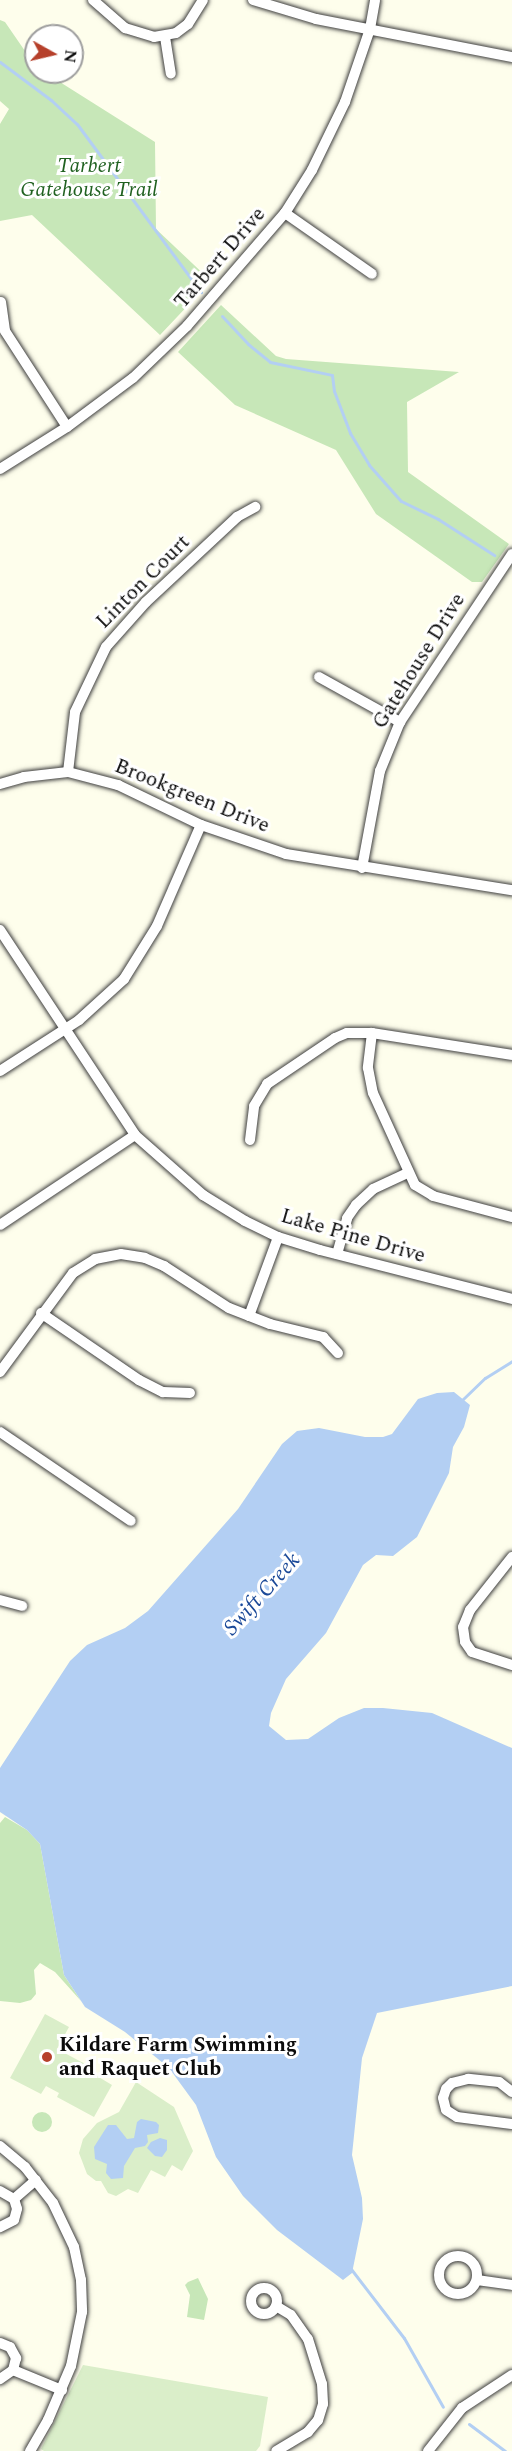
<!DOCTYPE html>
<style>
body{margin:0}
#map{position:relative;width:512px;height:2451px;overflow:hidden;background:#fefeec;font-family:Spectral,serif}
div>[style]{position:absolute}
.green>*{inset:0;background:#c7e7b8}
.round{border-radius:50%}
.pitch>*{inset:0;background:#daeec9}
.water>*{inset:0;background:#b3cff3}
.stream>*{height:3px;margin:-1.5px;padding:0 1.5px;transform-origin:1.5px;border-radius:1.5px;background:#b3cff3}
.roads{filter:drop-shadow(0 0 2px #3f3f3f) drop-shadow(0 0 2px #3f3f3f)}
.minor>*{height:10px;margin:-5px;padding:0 5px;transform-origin:5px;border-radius:5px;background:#fff}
.minor>.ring{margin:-5px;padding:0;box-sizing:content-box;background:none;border:10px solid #fff;border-radius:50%}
.dots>*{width:16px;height:16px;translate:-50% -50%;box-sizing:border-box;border:3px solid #fff;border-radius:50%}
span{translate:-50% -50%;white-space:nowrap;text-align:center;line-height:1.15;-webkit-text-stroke:6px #fff;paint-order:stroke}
.park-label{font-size:21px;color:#206120;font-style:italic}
.street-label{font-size:21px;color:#0c0c0c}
.poi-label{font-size:21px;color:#0c0c0c;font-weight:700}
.left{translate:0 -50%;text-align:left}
.water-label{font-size:22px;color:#1b4998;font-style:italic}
.north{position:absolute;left:24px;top:24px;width:60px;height:60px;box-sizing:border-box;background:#fff;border:2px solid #9e9e9e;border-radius:50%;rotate:98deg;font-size:16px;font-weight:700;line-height:24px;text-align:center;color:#0c0c0c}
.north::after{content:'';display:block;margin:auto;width:21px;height:27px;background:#b6402b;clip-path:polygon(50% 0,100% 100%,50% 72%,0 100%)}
</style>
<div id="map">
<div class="green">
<i style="clip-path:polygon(0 20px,5px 22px,36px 67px,36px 72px,44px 72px,155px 142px,156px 229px,211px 281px,160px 335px,32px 215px,0 221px,0 124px,9px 109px,0 101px)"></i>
<i style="clip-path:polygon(221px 305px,276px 356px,286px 359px,459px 372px,407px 402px,408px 472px,509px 544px,482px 582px,472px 582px,376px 514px,336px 450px,235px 405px,178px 352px)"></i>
<i style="clip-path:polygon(5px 1817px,27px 1830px,40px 1844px,64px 1975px,81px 2001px,55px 1972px,40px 1963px,34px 1970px,36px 1994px,31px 2000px,20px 2003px,0 2001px,0 1823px)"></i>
<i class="round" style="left:32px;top:2112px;width:20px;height:20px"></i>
<i style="clip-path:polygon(198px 2278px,208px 2299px,204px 2320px,187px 2317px,190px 2295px,185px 2285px,188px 2282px)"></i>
</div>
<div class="pitch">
<i style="clip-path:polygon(45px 2014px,69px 2027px,57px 2049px,89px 2066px,85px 2074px,90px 2076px,92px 2073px,112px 2085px,94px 2117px,57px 2097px,59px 2093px,46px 2086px,41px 2094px,10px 2078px)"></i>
<i style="clip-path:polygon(136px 2082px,174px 2107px,193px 2151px,182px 2171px,172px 2165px,165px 2177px,151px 2170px,138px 2193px,128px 2189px,116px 2196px,108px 2193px,101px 2181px,96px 2181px,87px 2174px,79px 2153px,83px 2139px,97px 2123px,119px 2112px)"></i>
<i style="clip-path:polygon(83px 2365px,268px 2397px,260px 2446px,256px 2451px,44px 2451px,41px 2449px)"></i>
</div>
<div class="water">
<i style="clip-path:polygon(454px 1392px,470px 1405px,464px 1427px,453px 1447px,449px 1473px,417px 1537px,393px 1556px,376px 1555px,363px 1565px,326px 1633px,286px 1679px,271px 1713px,269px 1726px,286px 1740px,308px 1739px,339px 1718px,364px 1708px,383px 1708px,432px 1713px,512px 1748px,512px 1986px,377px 2013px,362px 2058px,352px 2155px,362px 2198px,363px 2219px,352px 2273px,343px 2280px,277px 2230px,243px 2196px,216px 2157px,196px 2105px,169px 2068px,125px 2032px,85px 2007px,64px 1975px,40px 1844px,27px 1830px,0 1812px,0 1768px,70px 1661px,87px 1645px,125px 1628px,148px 1611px,238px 1509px,282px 1444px,297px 1431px,319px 1428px,365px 1437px,383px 1437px,392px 1434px,418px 1399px,437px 1393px)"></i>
<i style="clip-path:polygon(141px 2119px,156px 2122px,159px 2125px,158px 2133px,147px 2135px,148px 2142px,145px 2146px,135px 2148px,124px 2166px,123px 2178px,111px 2179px,106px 2173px,107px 2164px,95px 2159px,94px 2147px,108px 2125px,116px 2125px,127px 2139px,134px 2138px,137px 2122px)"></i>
<i style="clip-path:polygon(160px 2138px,167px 2140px,167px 2150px,162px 2157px,155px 2156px,147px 2148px,151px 2142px)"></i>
</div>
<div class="stream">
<i style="left:0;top:62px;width:64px;rotate:36.7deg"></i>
<i style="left:51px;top:100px;width:35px;rotate:43deg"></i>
<i style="left:77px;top:124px;width:209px;rotate:53.6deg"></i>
<i style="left:222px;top:316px;width:38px;rotate:47deg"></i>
<i style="left:248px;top:344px;width:28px;rotate:39deg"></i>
<i style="left:270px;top:362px;width:63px;rotate:11.8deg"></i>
<i style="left:332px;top:375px;width:16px;rotate:83deg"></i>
<i style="left:334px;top:391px;width:45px;rotate:69.1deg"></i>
<i style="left:350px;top:433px;width:37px;rotate:59deg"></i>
<i style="left:369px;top:465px;width:48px;rotate:48.4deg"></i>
<i style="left:401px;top:501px;width:41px;rotate:25.9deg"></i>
<i style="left:438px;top:519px;width:67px;rotate:32.7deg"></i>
<i style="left:462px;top:1400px;width:32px;rotate:-44deg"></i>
<i style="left:485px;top:1378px;width:32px;rotate:-32deg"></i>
<i style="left:351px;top:2269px;width:87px;rotate:52.5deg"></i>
<i style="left:404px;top:2338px;width:79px;rotate:60.5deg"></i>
<i style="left:469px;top:2424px;width:45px;rotate:36.9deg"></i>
</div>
<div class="roads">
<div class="minor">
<i style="left:93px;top:0;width:43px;rotate:41.2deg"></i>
<i style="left:125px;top:28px;width:30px;rotate:17deg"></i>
<i style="left:154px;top:37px;width:22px;rotate:-10deg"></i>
<i style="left:176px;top:33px;width:15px;rotate:-37deg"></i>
<i style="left:188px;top:24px;width:28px;rotate:-58deg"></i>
<i style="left:253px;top:0;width:66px;rotate:16.8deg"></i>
<i style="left:316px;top:19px;width:200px;rotate:11deg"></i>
<i style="left:165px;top:37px;width:37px;rotate:81deg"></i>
<i style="left:285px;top:213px;width:106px;rotate:35deg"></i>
<i style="left:1px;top:302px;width:29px;rotate:82deg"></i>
<i style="left:5px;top:331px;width:114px;rotate:57.1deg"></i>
<i style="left:0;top:469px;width:79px;rotate:-32.1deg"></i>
<i style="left:67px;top:427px;width:82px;rotate:-36.6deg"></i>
<i style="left:133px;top:378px;width:75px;rotate:-43.9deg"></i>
<i style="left:187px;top:326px;width:150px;rotate:-49.1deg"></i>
<i style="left:285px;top:213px;width:51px;rotate:-57.9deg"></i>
<i style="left:312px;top:170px;width:76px;rotate:-64.1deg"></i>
<i style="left:345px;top:102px;width:77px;rotate:-71.1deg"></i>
<i style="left:370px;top:29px;width:29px;rotate:-80deg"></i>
<i style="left:319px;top:677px;width:93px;rotate:29.1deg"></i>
<i style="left:68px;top:772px;width:60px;rotate:-83.3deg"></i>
<i style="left:75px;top:712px;width:72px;rotate:-64.5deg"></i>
<i style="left:106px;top:647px;width:60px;rotate:-48.4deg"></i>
<i style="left:146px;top:602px;width:125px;rotate:-43deg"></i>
<i style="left:237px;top:517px;width:21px;rotate:-29deg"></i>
<i style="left:0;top:784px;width:25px;rotate:-16deg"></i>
<i style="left:24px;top:777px;width:44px;rotate:-6.5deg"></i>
<i style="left:68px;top:772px;width:52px;rotate:14.6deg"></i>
<i style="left:118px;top:785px;width:92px;rotate:25.7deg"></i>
<i style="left:201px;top:825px;width:90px;rotate:18.8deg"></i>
<i style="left:286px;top:854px;width:229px;rotate:9.1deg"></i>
<i style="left:362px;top:868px;width:99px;rotate:-79.5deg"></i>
<i style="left:380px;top:771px;width:53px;rotate:-67.8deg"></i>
<i style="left:400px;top:722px;width:202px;rotate:-56.3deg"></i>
<i style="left:0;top:930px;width:245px;rotate:56.6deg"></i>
<i style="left:135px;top:1135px;width:91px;rotate:41.4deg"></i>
<i style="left:203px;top:1195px;width:49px;rotate:31.8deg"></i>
<i style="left:245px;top:1221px;width:37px;rotate:26deg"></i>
<i style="left:278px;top:1237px;width:44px;rotate:17.2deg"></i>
<i style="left:320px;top:1250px;width:198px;rotate:14.3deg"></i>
<i style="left:372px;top:1033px;width:35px;rotate:97deg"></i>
<i style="left:368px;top:1068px;width:25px;rotate:79deg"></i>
<i style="left:373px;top:1093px;width:101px;rotate:65.5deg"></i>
<i style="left:415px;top:1185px;width:21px;rotate:31deg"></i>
<i style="left:433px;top:1196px;width:82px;rotate:14.9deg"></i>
<i style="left:0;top:1071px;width:94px;rotate:-32.8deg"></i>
<i style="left:79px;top:1020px;width:61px;rotate:-42.3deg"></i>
<i style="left:124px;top:979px;width:62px;rotate:-58.1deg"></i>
<i style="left:157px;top:926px;width:110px;rotate:-66.5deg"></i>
<i style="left:250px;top:1140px;width:34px;rotate:-83deg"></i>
<i style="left:254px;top:1106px;width:26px;rotate:-59deg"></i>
<i style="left:267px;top:1084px;width:82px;rotate:-34.1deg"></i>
<i style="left:335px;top:1038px;width:13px;rotate:-23deg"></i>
<i style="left:347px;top:1033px;width:25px"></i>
<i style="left:372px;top:1033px;width:142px;rotate:8.9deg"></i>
<i style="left:0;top:1225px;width:162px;rotate:-33.7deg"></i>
<i style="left:337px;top:1254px;width:37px;rotate:-74deg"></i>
<i style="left:347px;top:1218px;width:16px;rotate:-55deg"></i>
<i style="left:356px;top:1205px;width:23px;rotate:-43deg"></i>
<i style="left:373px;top:1189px;width:38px;rotate:-25deg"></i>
<i style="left:41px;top:1313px;width:119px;rotate:34.4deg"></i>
<i style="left:139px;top:1380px;width:27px;rotate:27deg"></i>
<i style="left:163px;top:1392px;width:27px;rotate:2deg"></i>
<i style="left:249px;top:1316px;width:84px;rotate:-69.8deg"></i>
<i style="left:0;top:1372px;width:123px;rotate:-53.6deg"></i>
<i style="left:73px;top:1273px;width:26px;rotate:-32deg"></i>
<i style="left:95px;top:1259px;width:26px;rotate:-11deg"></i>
<i style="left:121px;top:1254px;width:24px;rotate:9deg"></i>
<i style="left:145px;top:1258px;width:21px;rotate:23deg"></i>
<i style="left:164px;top:1266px;width:77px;rotate:32.9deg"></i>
<i style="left:229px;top:1308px;width:44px;rotate:21.3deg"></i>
<i style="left:270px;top:1324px;width:55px;rotate:13.8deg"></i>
<i style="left:323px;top:1337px;width:22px;rotate:47deg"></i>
<i style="left:0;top:1432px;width:158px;rotate:34.2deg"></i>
<i style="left:512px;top:1557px;width:68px;rotate:128.4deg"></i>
<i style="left:470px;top:1610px;width:18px;rotate:112deg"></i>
<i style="left:463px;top:1627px;width:15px;rotate:82deg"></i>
<i style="left:465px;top:1642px;width:12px;rotate:55deg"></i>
<i style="left:472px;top:1652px;width:42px;rotate:18deg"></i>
<i style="left:0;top:1600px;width:23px;rotate:15deg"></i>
<i style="left:512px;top:2092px;width:16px;rotate:-142deg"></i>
<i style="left:499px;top:2082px;width:31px;rotate:-174deg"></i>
<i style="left:468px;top:2079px;width:16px;rotate:166deg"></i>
<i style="left:452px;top:2083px;width:8px;rotate:135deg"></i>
<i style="left:446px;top:2089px;width:9px;rotate:108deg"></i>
<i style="left:443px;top:2098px;width:12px;rotate:76deg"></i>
<i style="left:446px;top:2110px;width:13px;rotate:32deg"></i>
<i style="left:457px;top:2117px;width:55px;rotate:7.3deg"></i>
<i style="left:0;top:2146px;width:33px;rotate:40deg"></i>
<i style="left:25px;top:2167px;width:46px;rotate:52.1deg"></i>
<i style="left:53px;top:2203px;width:49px;rotate:64.5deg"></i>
<i style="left:74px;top:2247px;width:34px;rotate:78deg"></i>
<i style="left:81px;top:2280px;width:32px;rotate:88deg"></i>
<i style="left:82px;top:2312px;width:55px;rotate:101.5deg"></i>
<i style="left:71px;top:2366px;width:59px;rotate:113.1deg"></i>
<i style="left:48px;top:2420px;width:36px;rotate:120deg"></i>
<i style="left:0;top:2191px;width:16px;rotate:30deg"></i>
<i style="left:14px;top:2199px;width:10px;rotate:73deg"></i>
<i style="left:17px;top:2209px;width:11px;rotate:105deg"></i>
<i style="left:14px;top:2220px;width:16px;rotate:153deg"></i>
<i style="left:14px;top:2199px;width:29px;rotate:-41deg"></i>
<i class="ring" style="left:439px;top:2256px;width:28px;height:28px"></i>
<i style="left:477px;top:2280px;width:35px;rotate:8deg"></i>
<i class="ring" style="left:251px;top:2288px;width:16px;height:16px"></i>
<i style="left:276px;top:2306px;width:17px;rotate:31deg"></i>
<i style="left:291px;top:2315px;width:29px;rotate:55deg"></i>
<i style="left:308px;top:2339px;width:47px;rotate:72.7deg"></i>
<i style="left:322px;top:2384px;width:20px;rotate:87deg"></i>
<i style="left:323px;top:2404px;width:17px;rotate:107deg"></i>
<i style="left:318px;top:2420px;width:16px;rotate:130deg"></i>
<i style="left:308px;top:2432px;width:37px;rotate:149deg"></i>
<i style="left:0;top:2343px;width:11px;rotate:22deg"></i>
<i style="left:10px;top:2347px;width:13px;rotate:61deg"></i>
<i style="left:16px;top:2358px;width:12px;rotate:104deg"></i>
<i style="left:13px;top:2370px;width:16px;rotate:145deg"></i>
<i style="left:13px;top:2370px;width:53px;rotate:22.2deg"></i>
<i style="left:428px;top:2451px;width:55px;rotate:-51.7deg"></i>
<i style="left:462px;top:2408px;width:60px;rotate:-33.4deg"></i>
</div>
</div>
<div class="dots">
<i style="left:47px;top:2057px;background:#b6402b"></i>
</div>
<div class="park-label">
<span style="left:89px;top:178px">Tarbert<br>Gatehouse Trail</span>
</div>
<div class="street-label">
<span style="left:220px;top:258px;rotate:-49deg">Tarbert Drive</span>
<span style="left:143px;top:582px;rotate:-45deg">Linton Court</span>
<span style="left:419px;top:661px;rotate:-58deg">Gatehouse Drive</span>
<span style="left:192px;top:796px;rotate:22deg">Brookgreen Drive</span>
<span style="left:353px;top:1236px;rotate:16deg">Lake Pine Drive</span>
</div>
<div class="poi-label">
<span class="left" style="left:59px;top:2057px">Kildare Farm Swimming<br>and Raquet Club</span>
</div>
<div class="water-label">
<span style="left:262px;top:1594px;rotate:-48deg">Swift Creek</span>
</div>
<div class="north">N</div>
</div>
